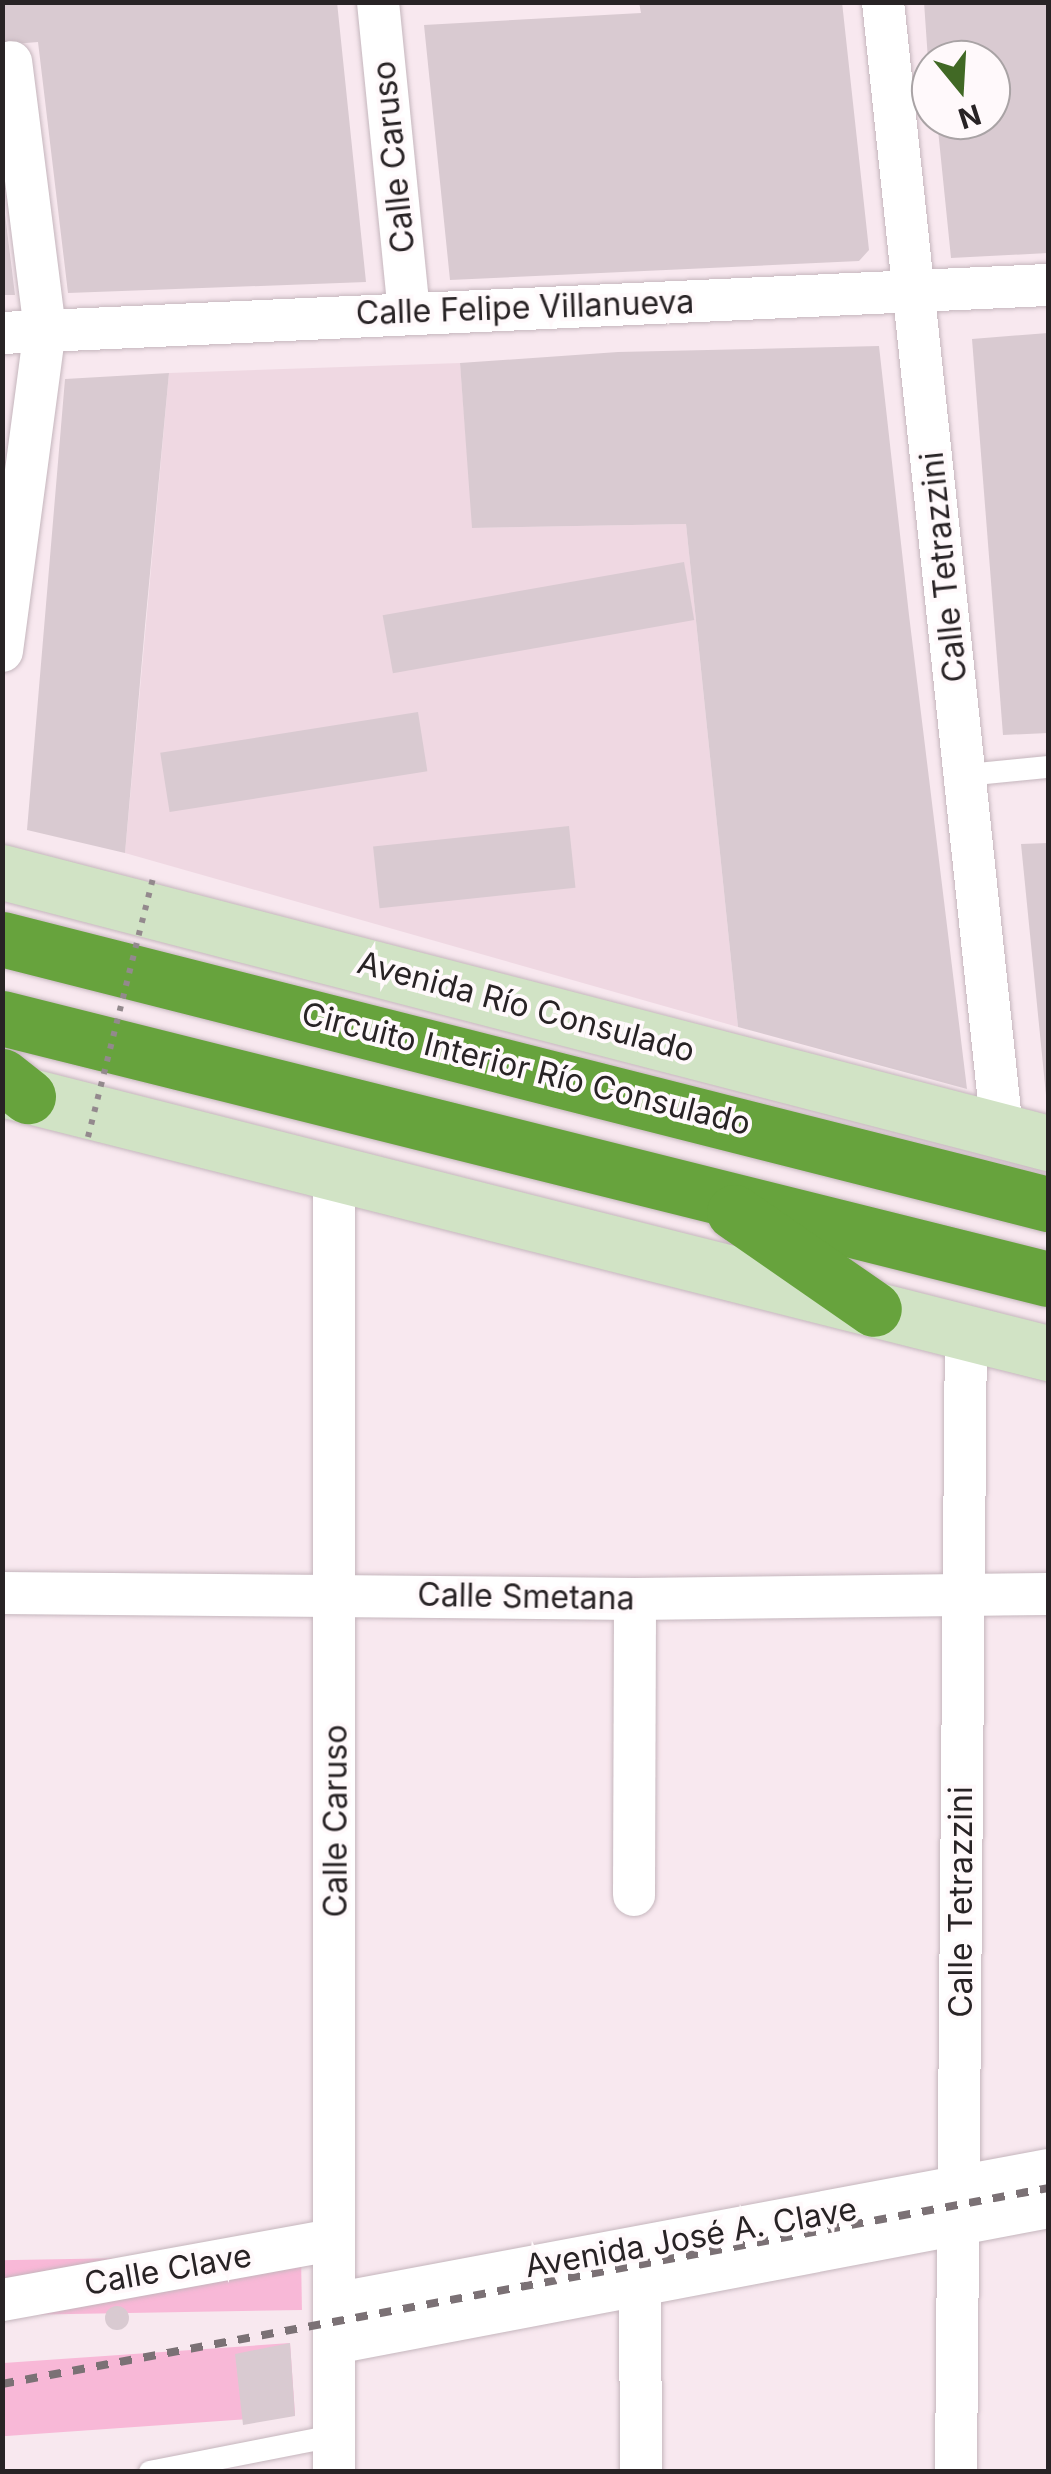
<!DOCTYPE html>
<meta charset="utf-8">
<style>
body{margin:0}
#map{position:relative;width:1051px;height:2474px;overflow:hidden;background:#f8e8ef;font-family:Inter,sans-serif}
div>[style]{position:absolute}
.built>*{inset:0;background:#efd8e2}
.green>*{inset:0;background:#f8b8d7;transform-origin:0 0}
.building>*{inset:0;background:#d9cad1;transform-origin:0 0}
.round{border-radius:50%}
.roads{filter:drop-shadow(0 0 2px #c5b6bd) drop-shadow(0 0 2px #c5b6bd)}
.lane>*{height:22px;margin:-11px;padding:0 11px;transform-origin:11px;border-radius:11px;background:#fff}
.street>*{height:42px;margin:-21px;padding:0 21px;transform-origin:21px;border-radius:21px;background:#fff}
.secondary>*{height:55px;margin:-27.5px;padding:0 27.5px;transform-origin:27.5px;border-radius:27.5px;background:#d1e3c5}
.highway>*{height:55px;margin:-27.5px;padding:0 27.5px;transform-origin:27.5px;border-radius:27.5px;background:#67a33d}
.rail>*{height:8px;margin-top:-4px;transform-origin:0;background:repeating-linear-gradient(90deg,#7b7175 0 12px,transparent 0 24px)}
.path-bridge>*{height:6px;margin-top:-3px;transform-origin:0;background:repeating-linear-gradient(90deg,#93898d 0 5px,transparent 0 13px)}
span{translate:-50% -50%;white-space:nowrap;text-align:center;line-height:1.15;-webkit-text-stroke:8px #fff9fb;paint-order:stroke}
.street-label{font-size:32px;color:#282325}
.frame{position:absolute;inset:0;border:5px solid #282325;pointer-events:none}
.north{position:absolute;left:911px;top:40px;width:100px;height:100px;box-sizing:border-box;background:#fff9fb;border:2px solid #a9a3a5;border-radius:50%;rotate:162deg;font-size:28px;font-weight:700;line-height:40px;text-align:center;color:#282325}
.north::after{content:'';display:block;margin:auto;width:35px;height:45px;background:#416925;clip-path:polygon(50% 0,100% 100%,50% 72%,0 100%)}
</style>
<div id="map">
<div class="built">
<i style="clip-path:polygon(460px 363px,473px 528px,686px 524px,738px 1027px,125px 853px,169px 373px)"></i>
</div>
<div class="green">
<i style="left:301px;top:2255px;width:55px;height:304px;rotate:89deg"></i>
<i style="left:290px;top:2343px;width:73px;height:293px;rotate:86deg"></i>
</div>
<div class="building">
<i style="clip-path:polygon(2px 2px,337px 2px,366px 282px,68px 293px,38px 42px,2px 45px)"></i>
<i style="clip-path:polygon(639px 2px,842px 2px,869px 250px,859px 261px,450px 280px,424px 25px,641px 13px)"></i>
<i style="clip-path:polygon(924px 2px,1048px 2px,1048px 253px,951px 258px,937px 120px,991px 120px,991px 60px,928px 60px)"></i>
<i style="clip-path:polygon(2px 214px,5px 214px,15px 295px,2px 295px)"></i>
<i style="clip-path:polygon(1048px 333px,1048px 733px,1003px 735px,972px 339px)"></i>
<i style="clip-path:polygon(879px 346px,909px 615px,967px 1089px,738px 1027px,686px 524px,472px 528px,460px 363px,618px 352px)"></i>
<i style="clip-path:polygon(169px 373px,145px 626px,125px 853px,27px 830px,65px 379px)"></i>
<i style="left:684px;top:562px;width:59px;height:306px;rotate:80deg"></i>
<i style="left:418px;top:712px;width:60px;height:261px;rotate:81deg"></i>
<i style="left:569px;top:826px;width:62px;height:197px;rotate:84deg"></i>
<i style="clip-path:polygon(1048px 843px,1048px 1095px,1046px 1095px,1021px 844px)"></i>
<i class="round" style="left:105px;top:2306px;width:24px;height:24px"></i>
<i style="clip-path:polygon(290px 2343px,295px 2416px,243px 2425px,235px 2354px)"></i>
</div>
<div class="roads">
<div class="lane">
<i style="left:966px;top:775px;width:82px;rotate:-5.6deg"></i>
<i style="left:150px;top:2472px;width:187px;rotate:-11.1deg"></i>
</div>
<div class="street">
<i style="left:378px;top:2px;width:312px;rotate:84.3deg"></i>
<i style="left:883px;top:2px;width:1135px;rotate:83.98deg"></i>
<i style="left:2px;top:333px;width:1047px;rotate:-2.63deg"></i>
<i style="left:2px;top:651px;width:324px;rotate:-82.4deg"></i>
<i style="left:45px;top:330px;width:270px;rotate:-97.2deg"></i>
<i style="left:2px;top:1593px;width:633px;rotate:0.54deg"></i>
<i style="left:635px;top:1599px;width:413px;rotate:-0.7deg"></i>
<i style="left:634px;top:1895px;width:296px;rotate:-89.8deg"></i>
<i style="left:640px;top:2283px;width:189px;rotate:89.7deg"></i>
<i style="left:2px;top:2300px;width:336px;rotate:-10.3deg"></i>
<i style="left:334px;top:2304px;width:726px;rotate:-10.63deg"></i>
<i style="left:334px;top:2343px;width:727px;rotate:-10.78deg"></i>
<i style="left:334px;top:2472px;width:1301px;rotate:-90deg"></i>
<i style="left:956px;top:2472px;width:1140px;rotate:-89.5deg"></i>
</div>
<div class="secondary">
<i style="left:2px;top:872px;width:1081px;rotate:14.52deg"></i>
<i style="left:2px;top:1089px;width:1079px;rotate:14.17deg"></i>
</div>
<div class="highway">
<i style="left:2px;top:939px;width:1079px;rotate:14.22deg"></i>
<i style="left:2px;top:1018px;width:1078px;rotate:14.01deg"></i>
<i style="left:2px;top:1076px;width:33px;rotate:38deg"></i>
<i style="left:734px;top:1212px;width:170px;rotate:34.7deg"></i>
</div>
</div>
<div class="rail">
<i style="left:2px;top:2384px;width:1064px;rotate:-10.61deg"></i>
</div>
<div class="path-bridge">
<i style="left:88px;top:1137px;width:267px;rotate:-75.9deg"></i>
</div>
<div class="street-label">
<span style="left:394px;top:157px;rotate:-96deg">Calle Caruso</span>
<span style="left:525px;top:308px;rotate:-2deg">Calle Felipe Villanueva</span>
<span style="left:944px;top:567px;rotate:-96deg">Calle Tetrazzini</span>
<span style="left:526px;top:1007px;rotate:15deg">Avenida Río Consulado</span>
<span style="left:526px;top:1069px;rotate:14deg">Circuito Interior Río Consulado</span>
<span style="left:526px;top:1597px;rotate:1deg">Calle Smetana</span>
<span style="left:336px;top:1821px;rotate:-90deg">Calle Caruso</span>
<span style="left:961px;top:1902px;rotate:-90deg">Calle Tetrazzini</span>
<span style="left:691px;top:2238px;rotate:-10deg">Avenida José A. Clave</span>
<span style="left:168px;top:2270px;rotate:-10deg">Calle Clave</span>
</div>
<div class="frame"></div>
<div class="north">N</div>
</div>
